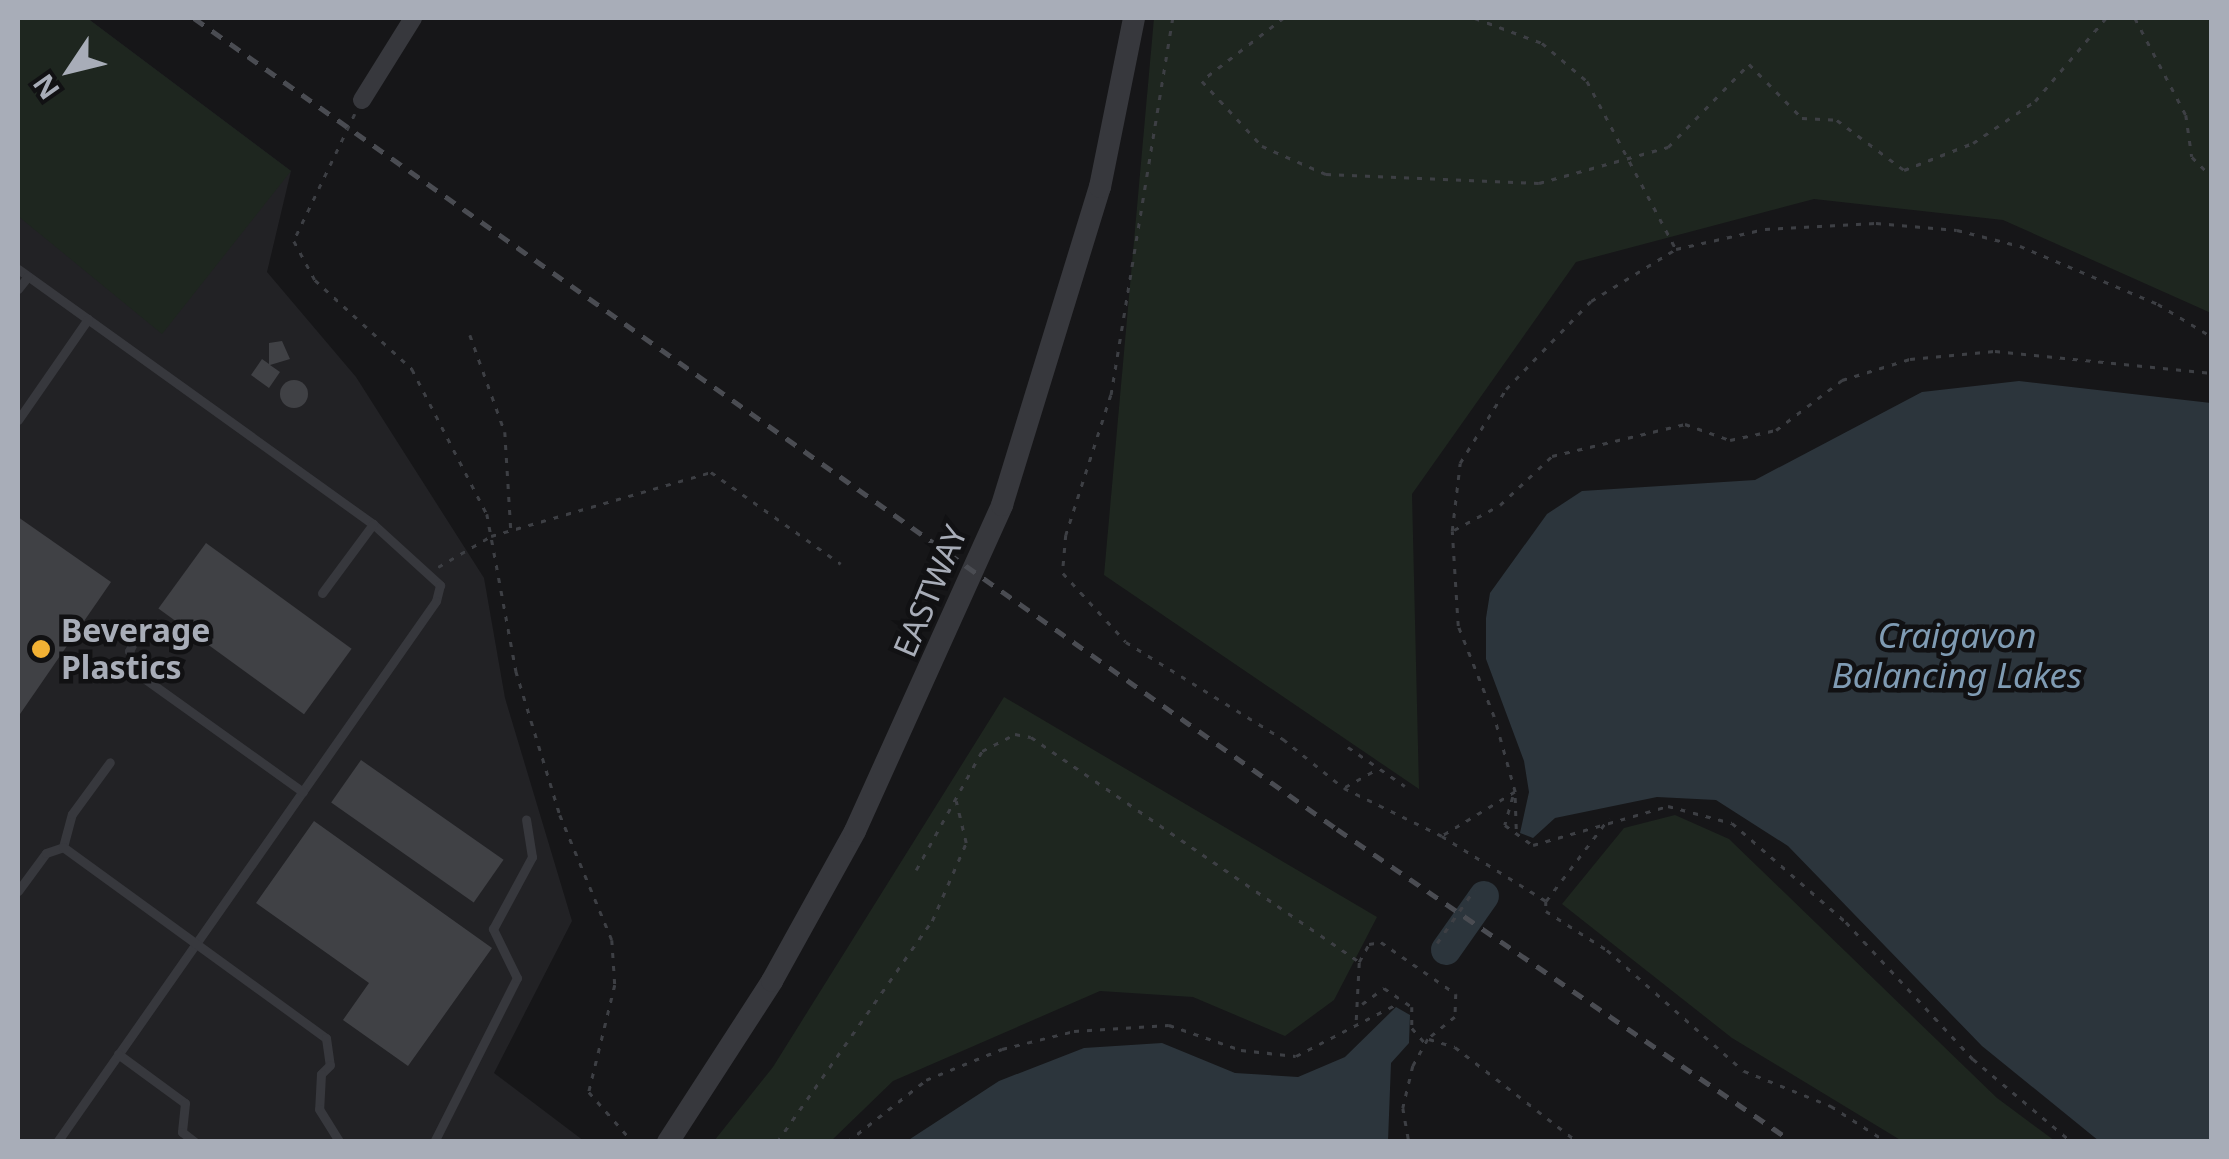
<!DOCTYPE html>
<style>
body{margin:0}
#map{position:relative;width:2229px;height:1159px;overflow:hidden;background:#161618;font-family:"Noto Sans",sans-serif}
div>[style]{position:absolute}
.built>*{inset:0;background:#222225}
.green>*{inset:0;background:#1e261f}
.water>*{inset:0;background:#2c353c}
.river>*{height:30px;margin:-15px;padding:0 15px;transform-origin:15px;border-radius:15px;background:#2c353c}
.building>*{inset:0;background:#404145;transform-origin:0 0}
.round{border-radius:50%}
.path>*{height:2.5px;margin-top:-1.25px;transform-origin:0;background:repeating-linear-gradient(90deg,#3d3f44 0 5px,transparent 0 13px)}
.service>*{height:9px;margin:-4.5px;padding:0 4.5px;transform-origin:4.5px;border-radius:4.5px;background:#37383d}
.minor>*{height:18px;margin:-9px;padding:0 9px;transform-origin:9px;border-radius:9px;background:#37383d}
.tertiary>*{height:22px;margin:-11px;padding:0 11px;transform-origin:11px;border-radius:11px;background:#37383d}
.rail>*{height:5px;margin-top:-2.5px;transform-origin:0;background:repeating-linear-gradient(90deg,#4a4c52 0 12px,transparent 0 22px)}
.dots>*{width:28px;height:28px;translate:-50% -50%;box-sizing:border-box;border:5px solid #111113;border-radius:50%}
span{translate:-50% -50%;white-space:nowrap;text-align:center;line-height:1.15;-webkit-text-stroke:9px #111113;paint-order:stroke}
.street-label{font-size:32px;color:#a8adb8}
.poi-label{font-size:32px;color:#a8adb8;font-weight:700}
.left{translate:0 -50%;text-align:left}
.water-label{font-size:35px;color:#7f9bb3;font-style:italic}
.frame{position:absolute;inset:0;border:20px solid #a8adb8;pointer-events:none}
.north{position:absolute;left:20px;top:20px;width:100px;height:100px;-webkit-text-stroke:8px #111113;paint-order:stroke;rotate:235deg;font-size:28px;font-weight:700;line-height:40px;text-align:center;color:#a8adb8}
.north::after{content:'';display:block;margin:auto;width:35px;height:45px;background:#a8adb8;clip-path:polygon(50% 0,100% 100%,50% 72%,0 100%)}
</style>
<div id="map">
<div class="built">
<i style="clip-path:polygon(18px 18px,87px 18px,291px 171px,267px 272px,356px 377px,484px 578px,505px 698px,572px 921px,494px 1073px,584px 1141px,18px 1141px)"></i>
</div>
<div class="green">
<i style="clip-path:polygon(18px 18px,87px 18px,291px 171px,162px 334px,18px 216px)"></i>
<i style="clip-path:polygon(1154px 18px,2211px 18px,2211px 313px,2003px 220px,1814px 199px,1576px 262px,1412px 494px,1419px 789px,1104px 575px)"></i>
<i style="clip-path:polygon(1004px 697px,1377px 917px,1334px 1000px,1285px 1036px,1193px 997px,1100px 991px,893px 1081px,831px 1141px,714px 1141px,773px 1067px)"></i>
<i style="clip-path:polygon(1675px 815px,1729px 839px,1997px 1098px,2055px 1141px,1902px 1141px,1732px 1038px,1562px 904px,1624px 828px)"></i>
</div>
<div class="water">
<i style="clip-path:polygon(2019px 381px,2211px 403px,2211px 1141px,2099px 1141px,1982px 1046px,1788px 846px,1716px 800px,1657px 797px,1555px 818px,1533px 838px,1520px 833px,1529px 792px,1524px 761px,1486px 659px,1486px 618px,1490px 593px,1547px 514px,1582px 491px,1755px 480px,1922px 392px)"></i>
<i style="clip-path:polygon(1396px 1007px,1410px 1015px,1409px 1043px,1391px 1063px,1388px 1141px,907px 1141px,999px 1081px,1084px 1048px,1162px 1043px,1235px 1073px,1298px 1077px,1345px 1057px)"></i>
</div>
<div class="river">
<i style="left:1446px;top:950px;width:66px;rotate:-54.9deg"></i>
</div>
<div class="building">
<i style="clip-path:polygon(282px 341px,290px 359px,270px 365px,280px 372px,269px 388px,251px 375px,262px 359px,269px 364px,269px 343px)"></i>
<i class="round" style="left:280px;top:380px;width:28px;height:28px"></i>
<i style="clip-path:polygon(18px 517px,111px 582px,18px 717px)"></i>
<i style="left:206px;top:543px;width:180px;height:81px;rotate:36deg"></i>
<i style="left:361px;top:760px;width:174px;height:52px;rotate:35deg"></i>
<i style="clip-path:polygon(314px 821px,492px 948px,408px 1066px,343px 1020px,369px 983px,256px 903px)"></i>
</div>
<div class="path">
<i style="left:1173px;top:18px;width:382px;rotate:99.3deg"></i>
<i style="left:1111px;top:395px;width:147px;rotate:107.8deg"></i>
<i style="left:1066px;top:535px;width:38px;rotate:95deg"></i>
<i style="left:1063px;top:573px;width:93px;rotate:47.6deg"></i>
<i style="left:1126px;top:642px;width:185px;rotate:31.7deg"></i>
<i style="left:1283px;top:739px;width:78px;rotate:38.8deg"></i>
<i style="left:1344px;top:788px;width:109px;rotate:26.1deg"></i>
<i style="left:1284px;top:18px;width:103px;rotate:142.5deg"></i>
<i style="left:1202px;top:81px;width:88px;rotate:47.3deg"></i>
<i style="left:1262px;top:146px;width:70px;rotate:23.6deg"></i>
<i style="left:1326px;top:174px;width:213px;rotate:2.4deg"></i>
<i style="left:1539px;top:183px;width:134px;rotate:-15.6deg"></i>
<i style="left:1668px;top:147px;width:116px;rotate:-45.7deg"></i>
<i style="left:1749px;top:64px;width:76px;rotate:45.5deg"></i>
<i style="left:1802px;top:118px;width:35px;rotate:3deg"></i>
<i style="left:1837px;top:120px;width:84px;rotate:36.7deg"></i>
<i style="left:1904px;top:170px;width:74px;rotate:-21.4deg"></i>
<i style="left:1973px;top:143px;width:75px;rotate:-34.1deg"></i>
<i style="left:2035px;top:101px;width:109px;rotate:-49.5deg"></i>
<i style="left:1475px;top:18px;width:72px;rotate:20.5deg"></i>
<i style="left:1542px;top:43px;width:59px;rotate:40.2deg"></i>
<i style="left:1587px;top:81px;width:188px;rotate:62.1deg"></i>
<i style="left:2135px;top:18px;width:110px;rotate:62.3deg"></i>
<i style="left:2186px;top:115px;width:42px;rotate:81.9deg"></i>
<i style="left:2192px;top:157px;width:28px;rotate:45deg"></i>
<i style="left:355px;top:114px;width:141px;rotate:115.7deg"></i>
<i style="left:294px;top:241px;width:44px;rotate:61.7deg"></i>
<i style="left:315px;top:280px;width:132px;rotate:42.5deg"></i>
<i style="left:412px;top:369px;width:163px;rotate:62.7deg"></i>
<i style="left:487px;top:514px;width:160px;rotate:79.5deg"></i>
<i style="left:516px;top:671px;width:151px;rotate:73deg"></i>
<i style="left:560px;top:815px;width:135px;rotate:67.4deg"></i>
<i style="left:612px;top:940px;width:45px;rotate:86.2deg"></i>
<i style="left:615px;top:985px;width:110px;rotate:103.7deg"></i>
<i style="left:589px;top:1092px;width:67px;rotate:48.7deg"></i>
<i style="left:470px;top:335px;width:103px;rotate:70.2deg"></i>
<i style="left:505px;top:432px;width:97px;rotate:86.5deg"></i>
<i style="left:1454px;top:530px;width:52px;rotate:-28.5deg"></i>
<i style="left:1500px;top:505px;width:71px;rotate:-43.3deg"></i>
<i style="left:1552px;top:456px;width:137px;rotate:-13.5deg"></i>
<i style="left:1685px;top:424px;width:48px;rotate:19.6deg"></i>
<i style="left:1730px;top:440px;width:47px;rotate:-12.3deg"></i>
<i style="left:1776px;top:430px;width:83px;rotate:-37.1deg"></i>
<i style="left:1842px;top:380px;width:71px;rotate:-17.2deg"></i>
<i style="left:1910px;top:359px;width:85px;rotate:-5.4deg"></i>
<i style="left:1995px;top:351px;width:218px;rotate:5.8deg"></i>
<i style="left:438px;top:567px;width:61px;rotate:-30.3deg"></i>
<i style="left:491px;top:536px;width:229px;rotate:-16.2deg"></i>
<i style="left:711px;top:472px;width:159px;rotate:35.3deg"></i>
<i style="left:1348px;top:747px;width:69px;rotate:34.4deg"></i>
<i style="left:1345px;top:787px;width:38px;rotate:-29deg"></i>
<i style="left:1515px;top:792px;width:85px;rotate:148.9deg"></i>
<i style="left:1442px;top:836px;width:123px;rotate:32deg"></i>
<i style="left:1546px;top:901px;width:104px;rotate:-52.8deg"></i>
<i style="left:1513px;top:797px;width:29px;rotate:106deg"></i>
<i style="left:1505px;top:825px;width:34px;rotate:36deg"></i>
<i style="left:1533px;top:845px;width:141px;rotate:-16.1deg"></i>
<i style="left:1668px;top:806px;width:66px;rotate:14.9deg"></i>
<i style="left:1732px;top:823px;width:151px;rotate:41deg"></i>
<i style="left:1846px;top:922px;width:187px;rotate:47.2deg"></i>
<i style="left:1973px;top:1059px;width:129px;rotate:40deg"></i>
<i style="left:1516px;top:829px;width:37px;rotate:-92deg"></i>
<i style="left:1515px;top:792px;width:78px;rotate:-105.6deg"></i>
<i style="left:1494px;top:717px;width:98px;rotate:-111.6deg"></i>
<i style="left:1458px;top:626px;width:95px;rotate:-93.6deg"></i>
<i style="left:1452px;top:531px;width:68px;rotate:-83.3deg"></i>
<i style="left:1460px;top:463px;width:87px;rotate:-58.1deg"></i>
<i style="left:1506px;top:389px;width:122px;rotate:-46deg"></i>
<i style="left:1591px;top:301px;width:100px;rotate:-31.5deg"></i>
<i style="left:1676px;top:249px;width:91px;rotate:-12.7deg"></i>
<i style="left:1765px;top:229px;width:111px;rotate:-3.1deg"></i>
<i style="left:1876px;top:223px;width:81px;rotate:4.9deg"></i>
<i style="left:1957px;top:230px;width:65px;rotate:14.3deg"></i>
<i style="left:2020px;top:246px;width:150px;rotate:22.8deg"></i>
<i style="left:2158px;top:304px;width:63px;rotate:31.4deg"></i>
<i style="left:916px;top:870px;width:136px;rotate:-61deg"></i>
<i style="left:982px;top:751px;width:37px;rotate:-27deg"></i>
<i style="left:1015px;top:734px;width:16px;rotate:11deg"></i>
<i style="left:1031px;top:737px;width:398px;rotate:34.4deg"></i>
<i style="left:1546px;top:901px;width:10px;rotate:90deg"></i>
<i style="left:1546px;top:911px;width:72px;rotate:32.6deg"></i>
<i style="left:1607px;top:950px;width:183px;rotate:41.5deg"></i>
<i style="left:1744px;top:1071px;width:94px;rotate:21.9deg"></i>
<i style="left:1831px;top:1106px;width:67px;rotate:32.7deg"></i>
<i style="left:1437px;top:943px;width:65px;rotate:-55.1deg"></i>
<i style="left:1362px;top:1004px;width:27px;rotate:-36deg"></i>
<i style="left:1384px;top:988px;width:34px;rotate:34deg"></i>
<i style="left:1412px;top:1007px;width:21px;rotate:90deg"></i>
<i style="left:1412px;top:1028px;width:20px;rotate:49deg"></i>
<i style="left:1356px;top:1020px;width:58px;rotate:-87deg"></i>
<i style="left:1359px;top:962px;width:21px;rotate:-61deg"></i>
<i style="left:1369px;top:944px;width:12px;rotate:-9deg"></i>
<i style="left:1381px;top:942px;width:91px;rotate:34.7deg"></i>
<i style="left:1456px;top:994px;width:23px;rotate:92deg"></i>
<i style="left:1455px;top:1017px;width:35px;rotate:141deg"></i>
<i style="left:1428px;top:1039px;width:31px;rotate:119deg"></i>
<i style="left:1413px;top:1066px;width:43px;rotate:103.4deg"></i>
<i style="left:1403px;top:1108px;width:35px;rotate:80deg"></i>
<i style="left:1429px;top:1039px;width:27px;rotate:17deg"></i>
<i style="left:1455px;top:1047px;width:155px;rotate:37.7deg"></i>
<i style="left:777px;top:1142px;width:270px;rotate:-55deg"></i>
<i style="left:932px;top:921px;width:85px;rotate:-66.4deg"></i>
<i style="left:966px;top:843px;width:43px;rotate:-103.4deg"></i>
<i style="left:847px;top:1142px;width:100px;rotate:-38.1deg"></i>
<i style="left:926px;top:1080px;width:82px;rotate:-22.2deg"></i>
<i style="left:1002px;top:1049px;width:74px;rotate:-14deg"></i>
<i style="left:1074px;top:1031px;width:95px;rotate:-3.6deg"></i>
<i style="left:1169px;top:1025px;width:76px;rotate:19.1deg"></i>
<i style="left:1241px;top:1050px;width:55px;rotate:6.2deg"></i>
<i style="left:1296px;top:1056px;width:111px;rotate:-27.3deg"></i>
</div>
<div class="service">
<i style="left:18px;top:269px;width:437px;rotate:35.7deg"></i>
<i style="left:373px;top:524px;width:91px;rotate:42.3deg"></i>
<i style="left:440px;top:585px;width:16px;rotate:104deg"></i>
<i style="left:436px;top:601px;width:661px;rotate:125.01deg"></i>
<i style="left:18px;top:289px;width:16px;rotate:-52deg"></i>
<i style="left:18px;top:420px;width:123px;rotate:-55.3deg"></i>
<i style="left:322px;top:593px;width:86px;rotate:-53.5deg"></i>
<i style="left:137px;top:636px;width:17px;rotate:118deg"></i>
<i style="left:129px;top:651px;width:28px;rotate:64deg"></i>
<i style="left:141px;top:676px;width:199px;rotate:35.6deg"></i>
<i style="left:63px;top:847px;width:34px;rotate:-75deg"></i>
<i style="left:72px;top:814px;width:64px;rotate:-53.8deg"></i>
<i style="left:18px;top:891px;width:47px;rotate:-53.6deg"></i>
<i style="left:46px;top:853px;width:18px;rotate:-19deg"></i>
<i style="left:63px;top:847px;width:325px;rotate:36deg"></i>
<i style="left:326px;top:1038px;width:27px;rotate:82deg"></i>
<i style="left:330px;top:1065px;width:13px;rotate:135deg"></i>
<i style="left:321px;top:1074px;width:35px;rotate:93deg"></i>
<i style="left:319px;top:1109px;width:39px;rotate:58deg"></i>
<i style="left:118px;top:1054px;width:83px;rotate:36.2deg"></i>
<i style="left:185px;top:1103px;width:29px;rotate:96deg"></i>
<i style="left:182px;top:1132px;width:16px;rotate:38deg"></i>
<i style="left:434px;top:1142px;width:184px;rotate:-63.2deg"></i>
<i style="left:517px;top:978px;width:55px;rotate:-116.1deg"></i>
<i style="left:493px;top:929px;width:82px;rotate:-61.6deg"></i>
<i style="left:532px;top:857px;width:38px;rotate:-99deg"></i>
</div>
<div class="minor">
<i style="left:362px;top:100px;width:97px;rotate:-58.1deg"></i>
</div>
<div class="tertiary">
<i style="left:668px;top:1142px;width:192px;rotate:-57.1deg"></i>
<i style="left:772px;top:981px;width:171px;rotate:-61deg"></i>
<i style="left:855px;top:831px;width:358px;rotate:-65.7deg"></i>
<i style="left:1002px;top:505px;width:333px;rotate:-72.9deg"></i>
<i style="left:1100px;top:187px;width:172px;rotate:-78.6deg"></i>
</div>
<div class="rail">
<i style="left:194px;top:18px;width:1401px;rotate:35.36deg"></i>
<i style="left:1337px;top:829px;width:553px;rotate:34.47deg"></i>
</div>
<div class="dots">
<i style="left:41px;top:649px;background:#f2b134"></i>
</div>
<div class="street-label">
<span style="left:930px;top:591px;rotate:-67deg">EASTWAY</span>
</div>
<div class="poi-label">
<span class="left" style="left:61px;top:649px">Beverage<br>Plastics</span>
</div>
<div class="water-label">
<span style="left:1957px;top:655px">Craigavon<br>Balancing Lakes</span>
</div>
<div class="frame"></div>
<div class="north">N</div>
</div>
